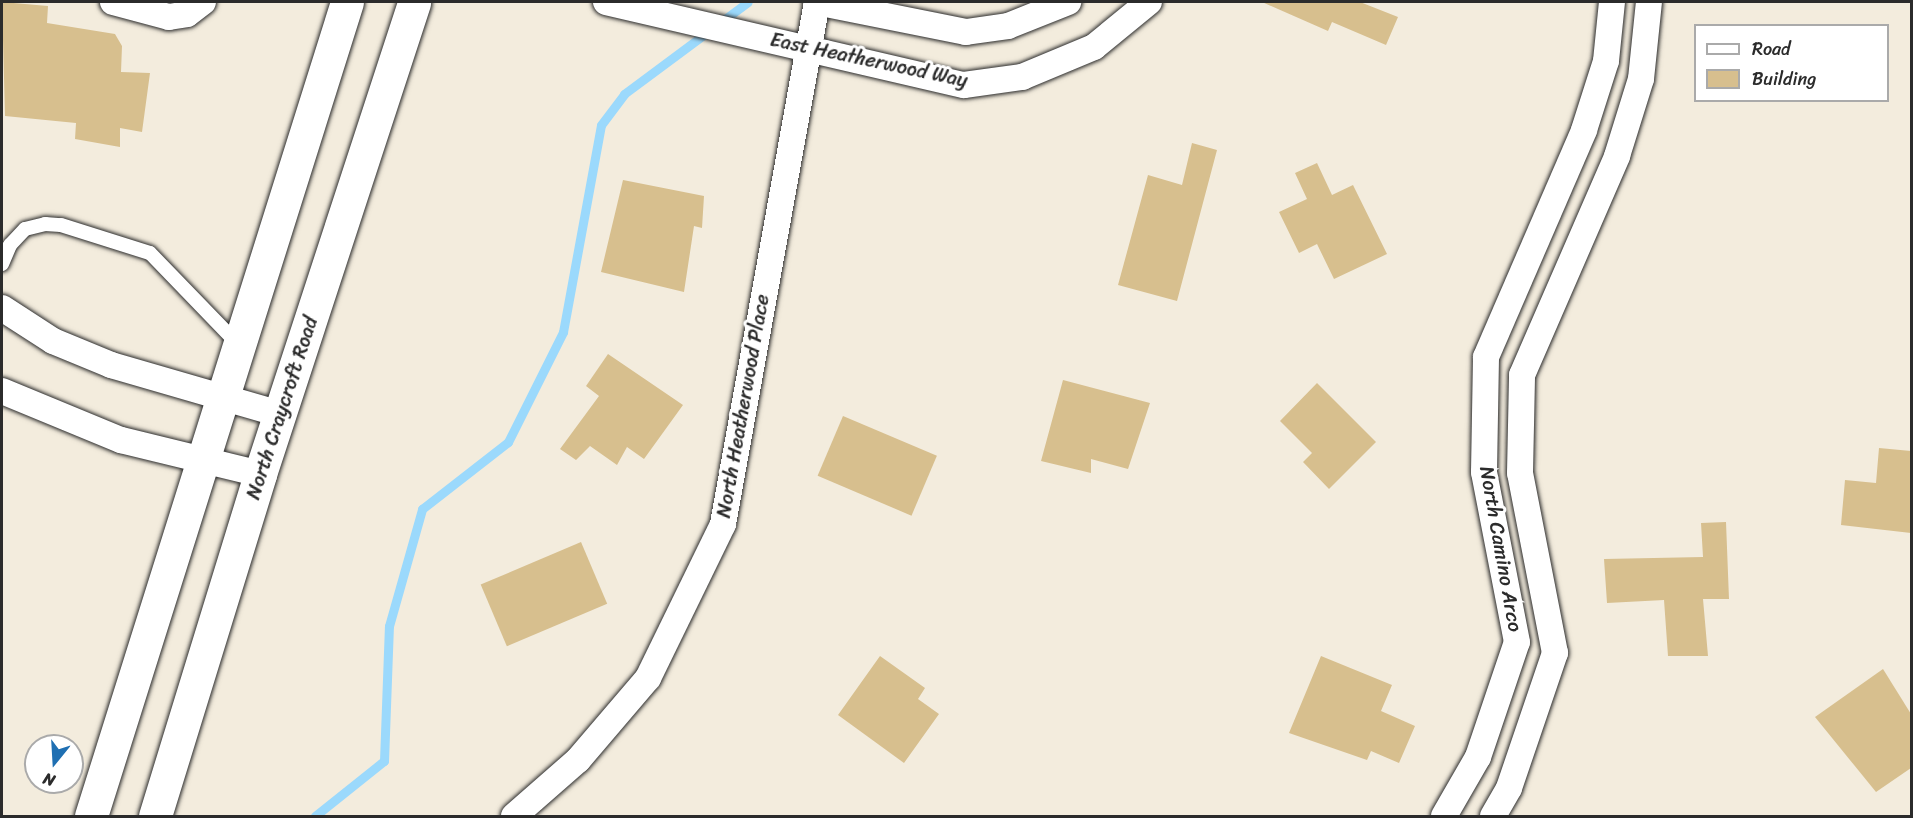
<!DOCTYPE html>
<style>
body{margin:0}
#map{position:relative;width:1913px;height:818px;overflow:hidden;background:#f3ecdd;font-family:Sriracha,sans-serif}
div>[style]{position:absolute}
.stream>*{height:9px;margin:-4.5px;padding:0 4.5px;transform-origin:4.5px;border-radius:4.5px;background:#9bd9fc}
.building>*{inset:0;background:#d7bf8e;transform-origin:0 0}
.roads{filter:drop-shadow(0 0 2px #2b2b2b) drop-shadow(0 0 2px #2b2b2b)}
.service>*{height:14px;margin:-7px;padding:0 7px;transform-origin:7px;border-radius:7px;background:#fff}
.minor>*{height:26px;margin:-13px;padding:0 13px;transform-origin:13px;border-radius:13px;background:#fff}
.secondary>*{height:33px;margin:-16.5px;padding:0 16.5px;transform-origin:16.5px;border-radius:16.5px;background:#fff}
span{translate:-50% -50%;white-space:nowrap;text-align:center;line-height:1.15;-webkit-text-stroke:6px #fff;paint-order:stroke}
.street-label{font-size:20px;color:#2b2b2b}
.frame{position:absolute;inset:0;border:3px solid #2b2b2b;pointer-events:none}
.legend{position:absolute;left:1694px;top:24px;width:195px;height:78px;box-sizing:border-box;background:#fff;border:2px solid #aaa;margin:0;padding:8px 10px;list-style:none;font-size:18px;color:#2b2b2b}
.legend li{display:flex;align-items:center;gap:12px;height:30px}
.legend b{width:30px;border:2px solid #aaa}
.north{position:absolute;left:24px;top:734px;width:60px;height:60px;box-sizing:border-box;background:#fff;border:2px solid #aaa;border-radius:50%;rotate:198deg;font-size:16px;font-weight:700;line-height:24px;text-align:center;color:#2b2b2b}
.north::after{content:'';display:block;margin:auto;width:21px;height:27px;background:#1f6fb2;clip-path:polygon(50% 0,100% 100%,50% 72%,0 100%)}
</style>
<div id="map">
<div class="stream">
<i style="left:315px;top:816px;width:88px;rotate:-38.6deg"></i>
<i style="left:384px;top:761px;width:135px;rotate:-87.9deg"></i>
<i style="left:389px;top:626px;width:122px;rotate:-74.2deg"></i>
<i style="left:422px;top:509px;width:109px;rotate:-37.9deg"></i>
<i style="left:508px;top:442px;width:123px;rotate:-63.4deg"></i>
<i style="left:563px;top:332px;width:210px;rotate:-79.6deg"></i>
<i style="left:601px;top:125px;width:39px;rotate:-53deg"></i>
<i style="left:624px;top:94px;width:154px;rotate:-36.6deg"></i>
</div>
<div class="building">
<i style="clip-path:polygon(2px 2px,48px 6px,47px 23px,115px 34px,122px 46px,121px 72px,150px 73px,142px 132px,120px 128px,120px 147px,75px 139px,76px 123px,5px 116px)"></i>
<i style="clip-path:polygon(1262px 2px,1360px 2px,1398px 17px,1386px 45px,1332px 22px,1328px 31px)"></i>
<i style="clip-path:polygon(1192px 143px,1217px 150px,1177px 301px,1118px 285px,1148px 175px,1182px 185px)"></i>
<i style="clip-path:polygon(1317px 163px,1332px 195px,1353px 185px,1387px 254px,1334px 279px,1317px 244px,1299px 253px,1279px 212px,1307px 199px,1295px 173px)"></i>
<i style="clip-path:polygon(623px 180px,704px 196px,702px 228px,694px 226px,684px 292px,601px 272px)"></i>
<i style="clip-path:polygon(608px 354px,683px 405px,644px 459px,627px 447px,617px 465px,590px 446px,576px 460px,560px 449px,599px 396px,586px 386px)"></i>
<i style="clip-path:polygon(1063px 380px,1150px 403px,1128px 469px,1091px 459px,1091px 473px,1041px 461px)"></i>
<i style="clip-path:polygon(1317px 383px,1376px 442px,1329px 489px,1303px 462px,1312px 453px,1280px 421px)"></i>
<i style="left:843px;top:416px;width:102px;height:65px;rotate:23deg"></i>
<i style="clip-path:polygon(1879px 448px,1911px 451px,1911px 533px,1841px 525px,1845px 480px,1876px 483px)"></i>
<i style="clip-path:polygon(1726px 522px,1729px 599px,1703px 599px,1708px 656px,1668px 656px,1664px 600px,1607px 603px,1604px 559px,1703px 557px,1701px 523px)"></i>
<i style="left:581px;top:542px;width:67px;height:109px;rotate:67deg"></i>
<i style="clip-path:polygon(880px 656px,925px 688px,918px 699px,939px 714px,904px 763px,838px 715px)"></i>
<i style="clip-path:polygon(1321px 656px,1392px 685px,1381px 711px,1415px 726px,1399px 763px,1371px 751px,1367px 760px,1289px 733px)"></i>
<i style="clip-path:polygon(1883px 669px,1911px 714px,1911px 768px,1876px 792px,1815px 717px)"></i>
</div>
<div class="roads">
<div class="service">
<i style="left:2px;top:264px;width:21px;rotate:-67deg"></i>
<i style="left:10px;top:245px;width:22px;rotate:-47deg"></i>
<i style="left:25px;top:229px;width:21px;rotate:-14deg"></i>
<i style="left:45px;top:224px;width:16px;rotate:4deg"></i>
<i style="left:61px;top:225px;width:93px;rotate:17.5deg"></i>
<i style="left:150px;top:253px;width:125px;rotate:46deg"></i>
</div>
<div class="minor">
<i style="left:113px;top:2px;width:58px;rotate:15deg"></i>
<i style="left:169px;top:17px;width:18px;rotate:-9deg"></i>
<i style="left:187px;top:14px;width:20px;rotate:-37deg"></i>
<i style="left:606px;top:2px;width:367px;rotate:13.1deg"></i>
<i style="left:964px;top:85px;width:59px;rotate:-7.9deg"></i>
<i style="left:1022px;top:77px;width:78px;rotate:-22.6deg"></i>
<i style="left:1094px;top:47px;width:71px;rotate:-39.3deg"></i>
<i style="left:816px;top:2px;width:153px;rotate:11.3deg"></i>
<i style="left:966px;top:32px;width:42px;rotate:-8.1deg"></i>
<i style="left:1008px;top:26px;width:65px;rotate:-21.8deg"></i>
<i style="left:2px;top:308px;width:61px;rotate:32.9deg"></i>
<i style="left:53px;top:341px;width:63px;rotate:22.5deg"></i>
<i style="left:111px;top:365px;width:176px;rotate:16.2deg"></i>
<i style="left:2px;top:391px;width:129px;rotate:22.4deg"></i>
<i style="left:121px;top:440px;width:143px;rotate:13.7deg"></i>
<i style="left:514px;top:816px;width:85px;rotate:-41.2deg"></i>
<i style="left:578px;top:760px;width:108px;rotate:-49.5deg"></i>
<i style="left:648px;top:678px;width:171px;rotate:-64deg"></i>
<i style="left:723px;top:524px;width:530px;rotate:-79.79deg"></i>
<i style="left:1444px;top:816px;width:68px;rotate:-60deg"></i>
<i style="left:1478px;top:757px;width:121px;rotate:-71.3deg"></i>
<i style="left:1517px;top:642px;width:173px;rotate:-101deg"></i>
<i style="left:1484px;top:472px;width:115px;rotate:-89deg"></i>
<i style="left:1486px;top:357px;width:247px;rotate:-66.6deg"></i>
<i style="left:1584px;top:130px;width:72px;rotate:-72.3deg"></i>
<i style="left:1606px;top:61px;width:59px;rotate:-84.2deg"></i>
<i style="left:1493px;top:816px;width:32px;rotate:-60deg"></i>
<i style="left:1509px;top:788px;width:143px;rotate:-71.2deg"></i>
<i style="left:1555px;top:653px;width:183px;rotate:-101deg"></i>
<i style="left:1520px;top:473px;width:98px;rotate:-88.8deg"></i>
<i style="left:1522px;top:375px;width:239px;rotate:-66.5deg"></i>
<i style="left:1617px;top:156px;width:81px;rotate:-72.7deg"></i>
<i style="left:1641px;top:79px;width:77px;rotate:-84.1deg"></i>
</div>
<div class="secondary">
<i style="left:91px;top:816px;width:853px;rotate:-72.54deg"></i>
<i style="left:155px;top:816px;width:358px;rotate:-72.9deg"></i>
<i style="left:260px;top:474px;width:496px;rotate:-71.9deg"></i>
</div>
</div>
<div class="street-label">
<span style="left:869px;top:60px;rotate:12deg">East Heatherwood Way</span>
<span style="left:743px;top:406px;rotate:-80deg">North Heatherwood Place</span>
<span style="left:282px;top:408px;rotate:-72deg">North Craycroft Road</span>
<span style="left:1501px;top:549px;rotate:80deg">North Camino Arco</span>
</div>
<div class="frame"></div>
<ul class="legend">
<li><b style="height:8px;background:#fff"></b>Road</li>
<li><b style="height:16px;background:#d7bf8e"></b>Building</li>
</ul>
<div class="north">N</div>
</div>
